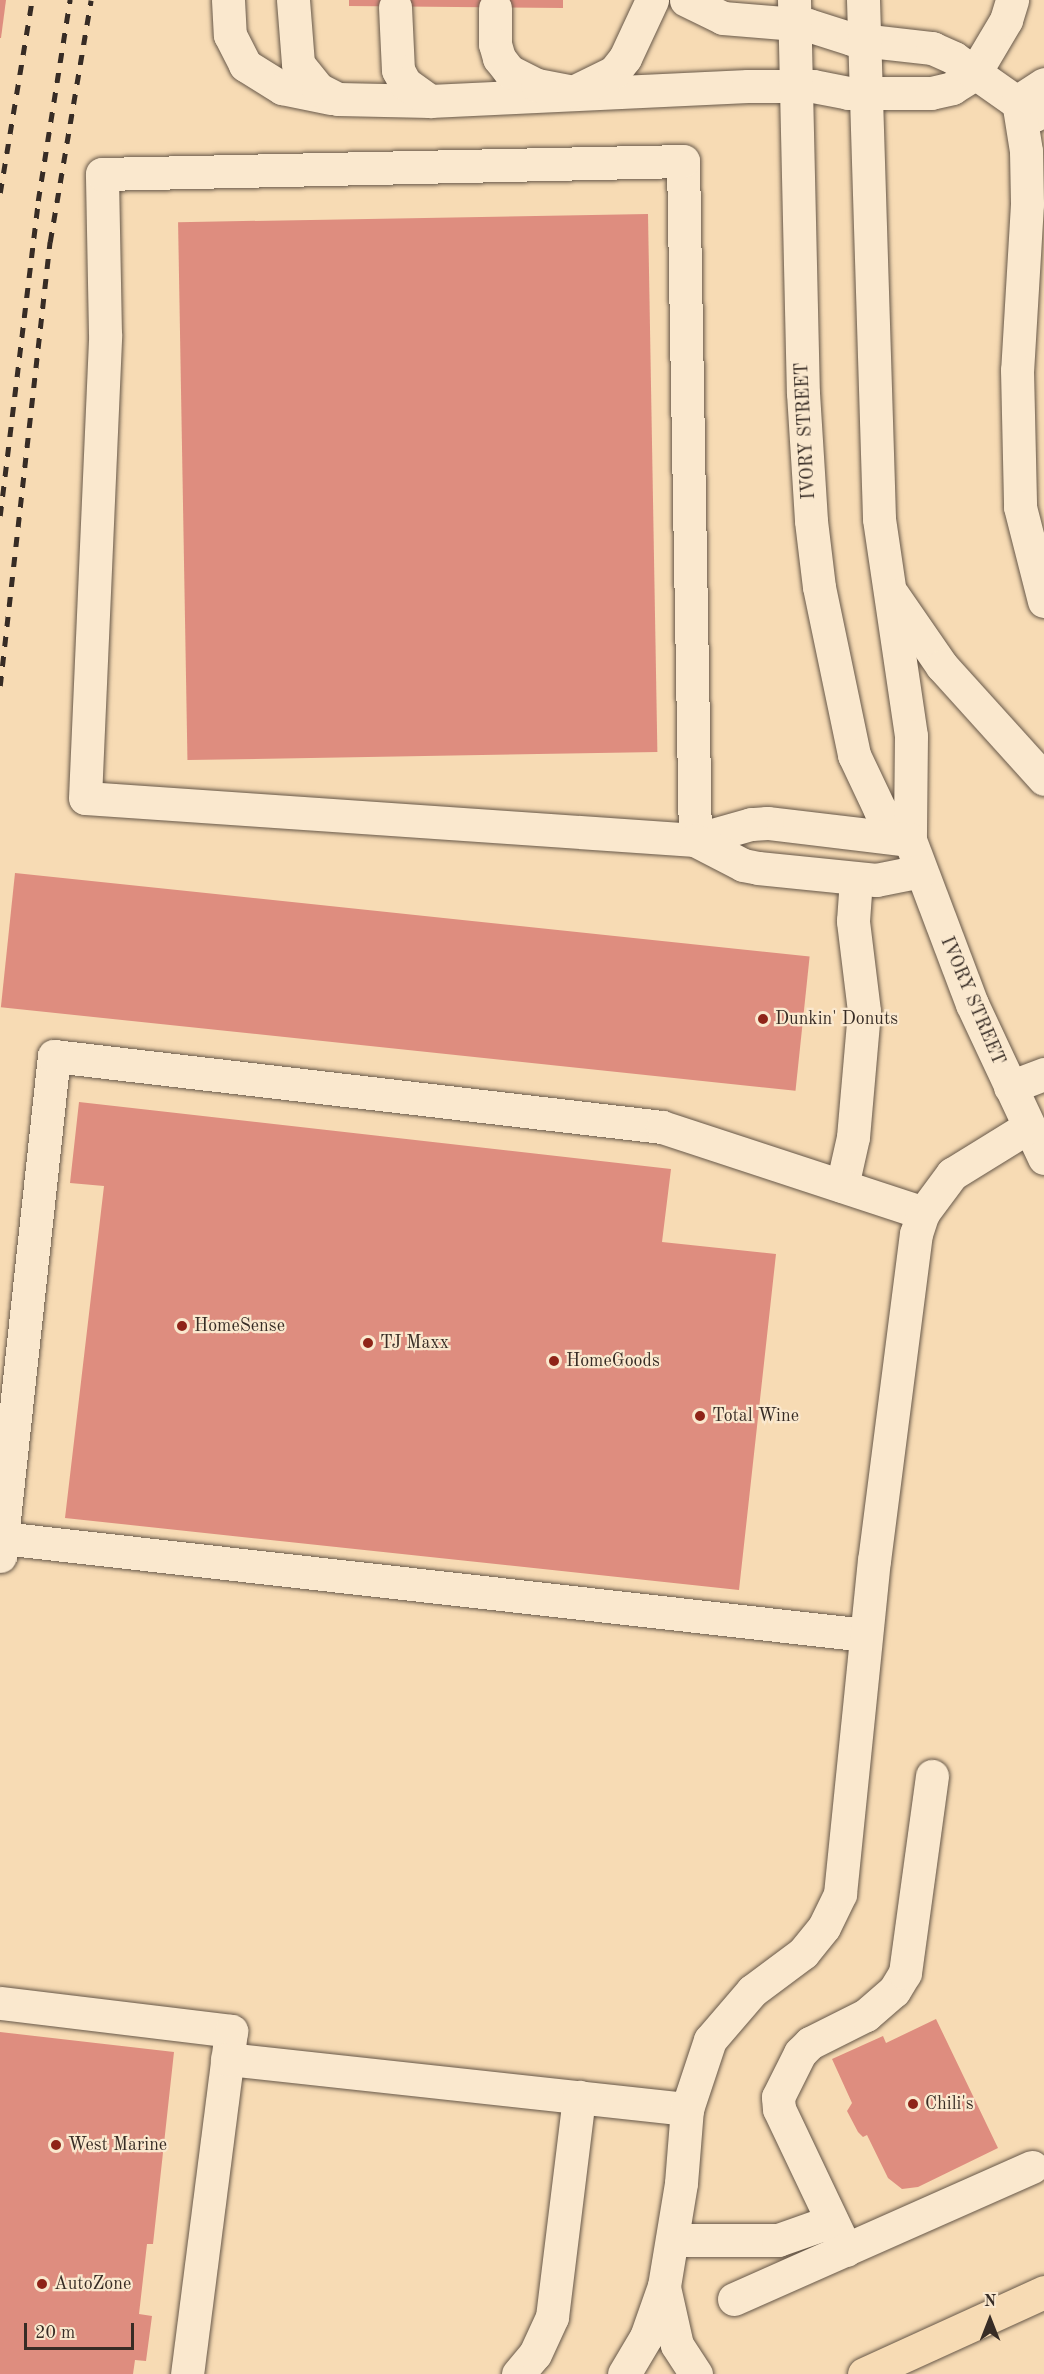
<!DOCTYPE html>
<style>
body{margin:0}
#map{position:relative;width:1044px;height:2374px;overflow:hidden;background:#f7dbb4;font-family:"Old Standard TT",serif}
div>[style]{position:absolute}
.building>*{inset:0;background:#de8d7f;transform-origin:0 0}
.roads{filter:drop-shadow(0 0 2px #675849) drop-shadow(0 0 2px #675849)}
.minor>*{height:33px;margin:-16.5px;padding:0 16.5px;transform-origin:16.5px;border-radius:16.5px;background:#fae8ce}
.major>*{height:33px;margin:-16.5px;padding:0 16.5px;transform-origin:16.5px;border-radius:16.5px;background:#f7dbb4}
.rail>*{height:4.5px;margin-top:-2.25px;transform-origin:0;background:repeating-linear-gradient(90deg,#372c25 0 10px,transparent 0 20px)}
.dots>*{width:16px;height:16px;translate:-50% -50%;box-sizing:border-box;border:3px solid #fae8ce;border-radius:50%}
span{translate:-50% -50%;white-space:nowrap;text-align:center;line-height:1.15;-webkit-text-stroke:4.5px #fae8ce;paint-order:stroke}
.street-label{font-size:18px;color:#372c25}
.poi-label{font-size:18px;color:#372c25}
.left{translate:0 -50%;text-align:left}
.north{position:absolute;left:960px;top:2290px;width:60px;height:60px;-webkit-text-stroke:4px #fae8ce;paint-order:stroke;rotate:0deg;font-size:16px;font-weight:700;line-height:24px;text-align:center;color:#372c25}
.north::after{content:'';display:block;margin:auto;width:21px;height:27px;background:#372c25;clip-path:polygon(50% 0,100% 100%,50% 72%,0 100%)}
.scale{position:absolute;left:24px;top:2323px;width:110px;height:27px;box-sizing:border-box;border:3px solid #372c25;border-top:0;padding-left:8px;font-size:18px;line-height:21px;white-space:nowrap;color:#372c25;-webkit-text-stroke:4px #fae8ce;paint-order:stroke}
</style>
<div id="map">
<div class="building">
<i style="clip-path:polygon(0 0,6px 0,1px 38px,0 38px)"></i>
<i style="clip-path:polygon(349px 0,563px 0,563px 8px,349px 6px)"></i>
<i style="left:648px;top:214px;width:538px;height:470px;rotate:89deg"></i>
<i style="left:15px;top:873px;width:799px;height:135px;rotate:6deg"></i>
<i style="clip-path:polygon(79px 1102px,671px 1169px,662px 1242px,776px 1254px,739px 1590px,65px 1518px,104px 1186px,70px 1183px)"></i>
<i style="clip-path:polygon(936px 2019px,998px 2148px,918px 2187px,902px 2189px,888px 2178px,867px 2135px,863px 2137px,858px 2132px,847px 2111px,852px 2103px,832px 2059px,883px 2036px,886px 2043px)"></i>
<i style="clip-path:polygon(0 2032px,174px 2052px,153px 2244px,147px 2244px,139px 2314px,152px 2316px,146px 2361px,135px 2360px,133px 2374px,0 2374px)"></i>
</div>
<div class="roads">
<div class="minor">
<i style="left:228px;top:0;width:35px;rotate:87deg"></i>
<i style="left:230px;top:35px;width:34px;rotate:63deg"></i>
<i style="left:245px;top:65px;width:44px;rotate:31.9deg"></i>
<i style="left:282px;top:88px;width:50px;rotate:11.5deg"></i>
<i style="left:293px;top:0;width:64px;rotate:85.5deg"></i>
<i style="left:298px;top:64px;width:32px;rotate:51deg"></i>
<i style="left:318px;top:89px;width:22px;rotate:27deg"></i>
<i style="left:338px;top:99px;width:92px;rotate:1.2deg"></i>
<i style="left:430px;top:101px;width:318px;rotate:-2.7deg"></i>
<i style="left:748px;top:86px;width:65px"></i>
<i style="left:813px;top:86px;width:36px;rotate:11deg"></i>
<i style="left:848px;top:93px;width:83px"></i>
<i style="left:931px;top:93px;width:22px;rotate:-13deg"></i>
<i style="left:952px;top:88px;width:26px;rotate:-32deg"></i>
<i style="left:974px;top:74px;width:63px;rotate:-59.3deg"></i>
<i style="left:1006px;top:20px;width:21px;rotate:-73deg"></i>
<i style="left:686px;top:0;width:41px;rotate:25.9deg"></i>
<i style="left:723px;top:18px;width:85px;rotate:4.7deg"></i>
<i style="left:808px;top:25px;width:46px;rotate:17.7deg"></i>
<i style="left:852px;top:39px;width:81px;rotate:6.4deg"></i>
<i style="left:932px;top:48px;width:24px;rotate:24deg"></i>
<i style="left:954px;top:58px;width:99px;rotate:35.1deg"></i>
<i style="left:794px;top:0;width:393px;rotate:88.7deg"></i>
<i style="left:803px;top:393px;width:128px;rotate:86.4deg"></i>
<i style="left:811px;top:521px;width:66px;rotate:83.1deg"></i>
<i style="left:819px;top:587px;width:172px;rotate:78.2deg"></i>
<i style="left:854px;top:755px;width:61px;rotate:64.7deg"></i>
<i style="left:880px;top:810px;width:42px;rotate:45deg"></i>
<i style="left:863px;top:0;width:519px;rotate:88.23deg"></i>
<i style="left:879px;top:519px;width:219px;rotate:81.6deg"></i>
<i style="left:911px;top:736px;width:104px;rotate:90.6deg"></i>
<i style="left:910px;top:840px;width:175px;rotate:69.3deg"></i>
<i style="left:972px;top:1004px;width:170px;rotate:64.9deg"></i>
<i style="left:395px;top:7px;width:63px;rotate:87.3deg"></i>
<i style="left:398px;top:70px;width:15px;rotate:62deg"></i>
<i style="left:405px;top:83px;width:31px;rotate:36deg"></i>
<i style="left:495px;top:8px;width:36px;rotate:90deg"></i>
<i style="left:495px;top:44px;width:15px;rotate:74deg"></i>
<i style="left:499px;top:58px;width:16px;rotate:52deg"></i>
<i style="left:509px;top:71px;width:31px;rotate:27deg"></i>
<i style="left:537px;top:85px;width:37px;rotate:11deg"></i>
<i style="left:573px;top:92px;width:46px;rotate:-26deg"></i>
<i style="left:614px;top:72px;width:18px;rotate:-52deg"></i>
<i style="left:625px;top:58px;width:64px;rotate:-65deg"></i>
<i style="left:1018px;top:101px;width:51px;rotate:80.9deg"></i>
<i style="left:1026px;top:151px;width:53px;rotate:88.9deg"></i>
<i style="left:1027px;top:204px;width:166px;rotate:93.4deg"></i>
<i style="left:1017px;top:370px;width:137px;rotate:88.7deg"></i>
<i style="left:1020px;top:507px;width:97px;rotate:75.7deg"></i>
<i style="left:1018px;top:101px;width:31px;rotate:-33deg"></i>
<i style="left:683px;top:161px;width:679px;rotate:88.99deg"></i>
<i style="left:695px;top:840px;width:611px;rotate:-176.06deg"></i>
<i style="left:85px;top:798px;width:464px;rotate:-87.5deg"></i>
<i style="left:105px;top:334px;width:160px;rotate:-91.1deg"></i>
<i style="left:102px;top:174px;width:581px;rotate:-1.28deg"></i>
<i style="left:893px;top:595px;width:86px;rotate:55.4deg"></i>
<i style="left:942px;top:666px;width:152px;rotate:47.9deg"></i>
<i style="left:910px;top:840px;width:144px;rotate:-173.2deg"></i>
<i style="left:767px;top:823px;width:16px;rotate:176deg"></i>
<i style="left:751px;top:824px;width:58px;rotate:164.1deg"></i>
<i style="left:695px;top:840px;width:54px;rotate:27.5deg"></i>
<i style="left:743px;top:865px;width:15px;rotate:11deg"></i>
<i style="left:758px;top:868px;width:119px;rotate:5.8deg"></i>
<i style="left:876px;top:880px;width:46px;rotate:-11.3deg"></i>
<i style="left:1010px;top:1087px;width:36px;rotate:-21deg"></i>
<i style="left:842px;top:1186px;width:50px;rotate:-77.3deg"></i>
<i style="left:853px;top:1137px;width:126px;rotate:-85deg"></i>
<i style="left:864px;top:1011px;width:91px;rotate:-97deg"></i>
<i style="left:853px;top:921px;width:42px;rotate:-85.9deg"></i>
<i style="left:2px;top:1538px;width:869px;rotate:6.41deg"></i>
<i style="left:0;top:1556px;width:503px;rotate:-83.84deg"></i>
<i style="left:54px;top:1056px;width:612px;rotate:6.66deg"></i>
<i style="left:662px;top:1127px;width:275px;rotate:18.2deg"></i>
<i style="left:0;top:2003px;width:233px;rotate:6.9deg"></i>
<i style="left:231px;top:2031px;width:346px;rotate:97.3deg"></i>
<i style="left:227px;top:2059px;width:463px;rotate:6.2deg"></i>
<i style="left:672px;top:2240px;width:106px"></i>
<i style="left:778px;top:2240px;width:57px;rotate:-19.4deg"></i>
<i style="left:846px;top:2250px;width:156px;rotate:-115.4deg"></i>
<i style="left:779px;top:2109px;width:12px;rotate:-95deg"></i>
<i style="left:778px;top:2097px;width:49px;rotate:-63.4deg"></i>
<i style="left:800px;top:2053px;width:14px;rotate:-45deg"></i>
<i style="left:810px;top:2043px;width:63px;rotate:-26.6deg"></i>
<i style="left:866px;top:2015px;width:37px;rotate:-41deg"></i>
<i style="left:894px;top:1991px;width:21px;rotate:-59deg"></i>
<i style="left:905px;top:1973px;width:199px;rotate:-82.2deg"></i>
<i style="left:664px;top:2287px;width:59px;rotate:77.4deg"></i>
<i style="left:677px;top:2345px;width:35px;rotate:57deg"></i>
<i style="left:734px;top:2299px;width:326px;rotate:-23.9deg"></i>
<i style="left:518px;top:2374px;width:26px;rotate:-50deg"></i>
<i style="left:535px;top:2354px;width:41px;rotate:-65.3deg"></i>
<i style="left:552px;top:2317px;width:222px;rotate:-83deg"></i>
<i style="left:624px;top:2374px;width:43px;rotate:-59.3deg"></i>
<i style="left:646px;top:2337px;width:54px;rotate:-70.6deg"></i>
<i style="left:664px;top:2286px;width:104px;rotate:-80.6deg"></i>
<i style="left:681px;top:2183px;width:74px;rotate:-85.4deg"></i>
<i style="left:687px;top:2109px;width:73px;rotate:-71.6deg"></i>
<i style="left:710px;top:2040px;width:65px;rotate:-49.4deg"></i>
<i style="left:752px;top:1991px;width:64px;rotate:-36.7deg"></i>
<i style="left:803px;top:1953px;width:33px;rotate:-51deg"></i>
<i style="left:824px;top:1927px;width:37px;rotate:-64deg"></i>
<i style="left:840px;top:1894px;width:335px;rotate:-84.2deg"></i>
<i style="left:874px;top:1561px;width:330px;rotate:-82.7deg"></i>
<i style="left:916px;top:1234px;width:22px;rotate:-72deg"></i>
<i style="left:923px;top:1213px;width:49px;rotate:-53.4deg"></i>
<i style="left:952px;top:1174px;width:89px;rotate:-31.7deg"></i>
</div>
<div class="major">
<i style="left:864px;top:2374px;width:198px;rotate:-24.5deg"></i>
</div>
</div>
<div class="rail">
<i style="left:0;top:193px;width:196px;rotate:-80.6deg"></i>
<i style="left:0;top:516px;width:317px;rotate:-83.1deg"></i>
<i style="left:38px;top:201px;width:204px;rotate:-81deg"></i>
<i style="left:0;top:686px;width:447px;rotate:-83.6deg"></i>
<i style="left:50px;top:242px;width:245px;rotate:-80.4deg"></i>
</div>
<div class="dots">
<i style="left:763px;top:1019px;background:#8f2418"></i>
<i style="left:182px;top:1326px;background:#8f2418"></i>
<i style="left:368px;top:1343px;background:#8f2418"></i>
<i style="left:554px;top:1361px;background:#8f2418"></i>
<i style="left:700px;top:1416px;background:#8f2418"></i>
<i style="left:913px;top:2104px;background:#8f2418"></i>
<i style="left:56px;top:2145px;background:#8f2418"></i>
<i style="left:42px;top:2284px;background:#8f2418"></i>
</div>
<div class="street-label">
<span style="left:806px;top:431px;rotate:-93deg">IVORY STREET</span>
<span style="left:972px;top:1001px;rotate:67deg">IVORY STREET</span>
</div>
<div class="poi-label">
<span class="left" style="left:775px;top:1019px">Dunkin' Donuts</span>
<span class="left" style="left:194px;top:1326px">HomeSense</span>
<span class="left" style="left:380px;top:1343px">TJ Maxx</span>
<span class="left" style="left:566px;top:1361px">HomeGoods</span>
<span class="left" style="left:712px;top:1416px">Total Wine</span>
<span class="left" style="left:925px;top:2104px">Chili's</span>
<span class="left" style="left:68px;top:2145px">West Marine</span>
<span class="left" style="left:54px;top:2284px">AutoZone</span>
</div>
<div class="north">N</div>
<div class="scale">20 m</div>
</div>
